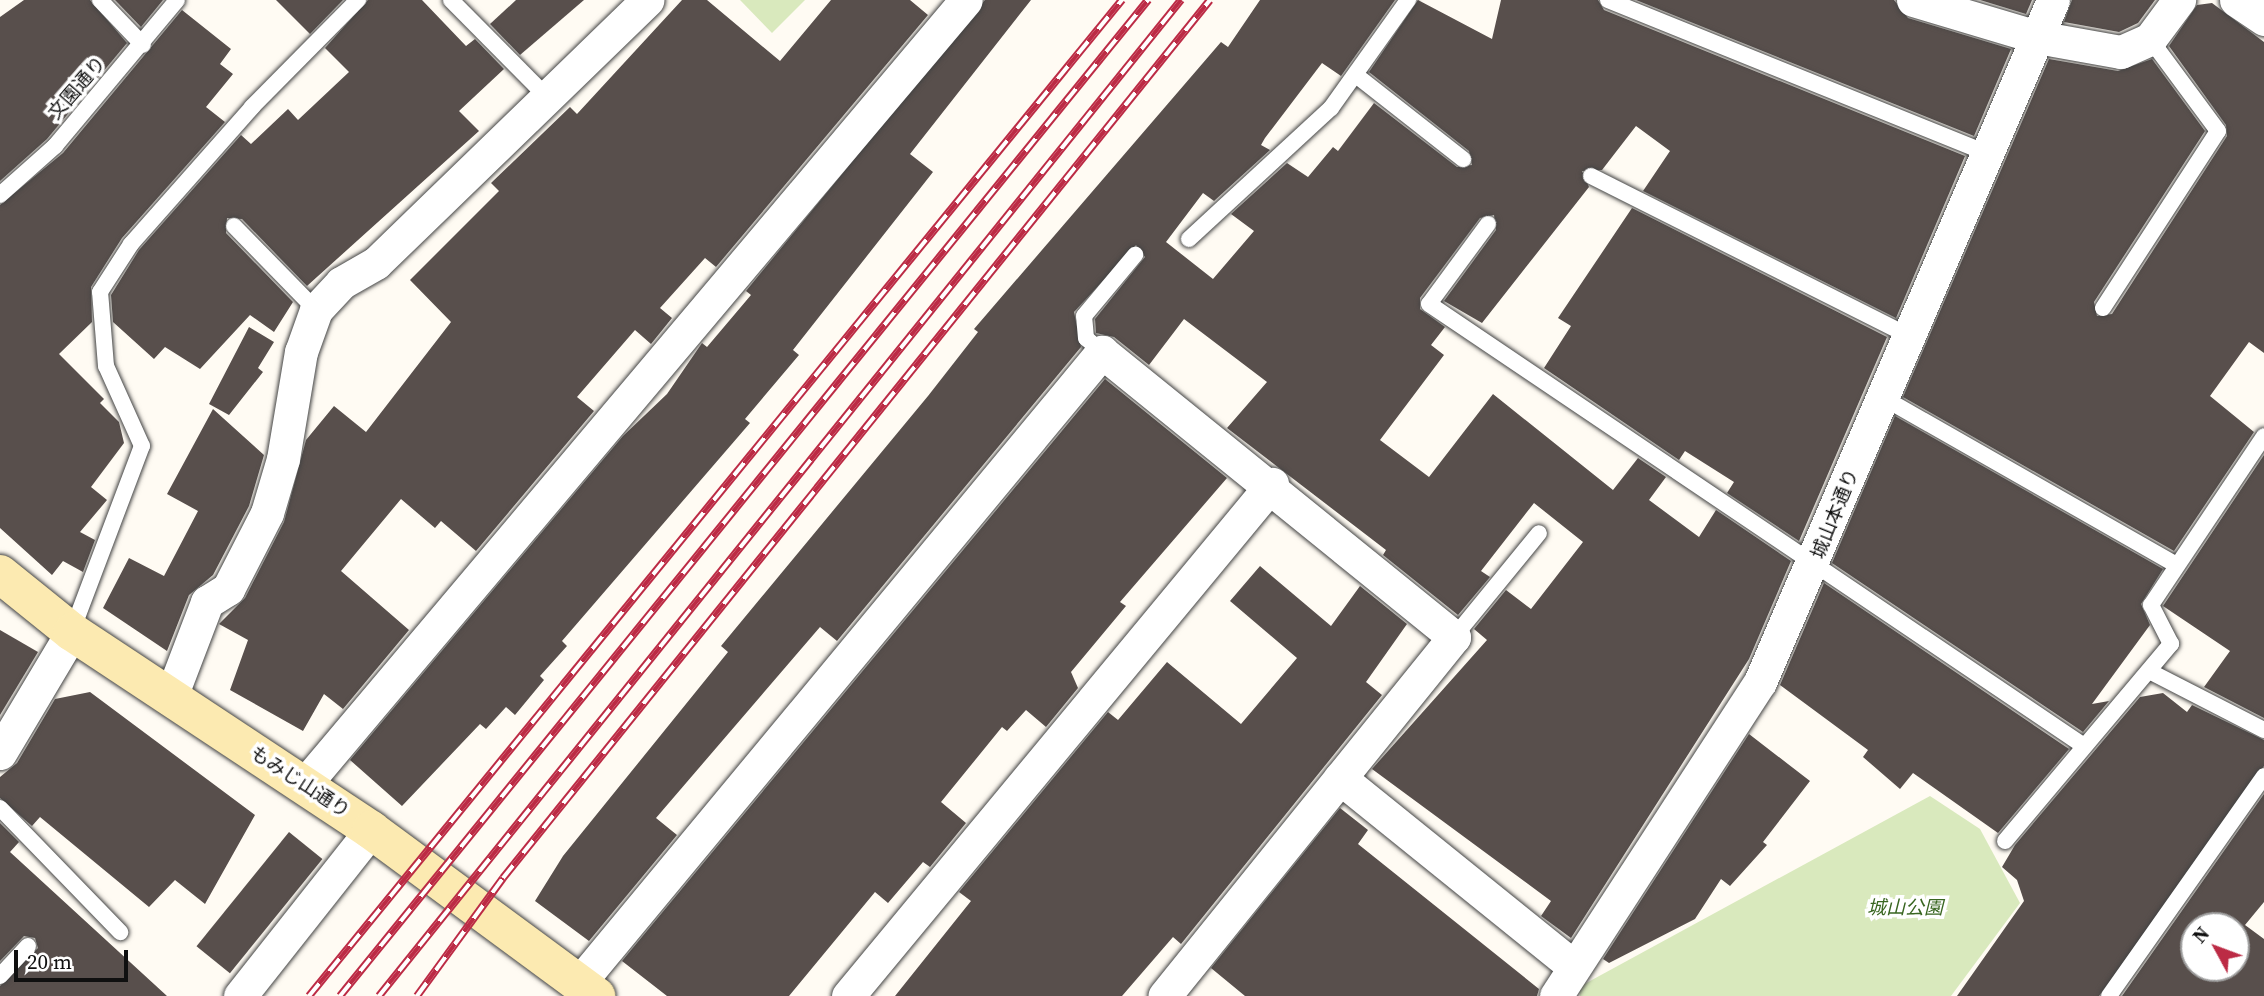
<!DOCTYPE html>
<meta charset="utf-8">
<style>
body{margin:0}
#map{position:relative;width:2264px;height:996px;overflow:hidden;background:#fffbf3;font-family:"Source Serif 4","Noto Sans JP",serif}
div>[style]{position:absolute}
.green>*{inset:0;background:#d9e9bd}
.building>*{inset:0;background:#584f4c;transform-origin:0 0}
.roads{filter:drop-shadow(0 0 2px #434343) drop-shadow(0 0 2px #434343)}
.lane>*{height:16px;margin:-8px;padding:0 8px;transform-origin:8px;border-radius:8px;background:#fff}
.street>*{height:33px;margin:-16.5px;padding:0 16.5px;transform-origin:16.5px;border-radius:16.5px;background:#fff}
.secondary>*{height:38px;margin:-19px;padding:0 19px;transform-origin:19px;border-radius:19px;background:#fceab1}
.rail>*{height:8px;margin-top:-4px;transform-origin:0;background:repeating-linear-gradient(90deg,#fff 0 16px,#bc2b45 0 32px);box-sizing:border-box;border-block:2px solid #bc2b45}
span{translate:-50% -50%;white-space:nowrap;text-align:center;line-height:1.15;-webkit-text-stroke:7px #fff;paint-order:stroke}
.street-label{font-size:19px;color:#101010}
.park-label{font-size:19px;color:#396621;font-style:italic}
.north{position:absolute;left:2180px;top:912px;width:70px;height:70px;box-sizing:border-box;background:#fff;border:2px solid #9f9f9f;border-radius:50%;rotate:311deg;font-size:19px;font-weight:700;line-height:28px;text-align:center;color:#101010}
.north::after{content:'';display:block;margin:auto;width:24px;height:32px;background:#bc2b45;clip-path:polygon(50% 0,100% 100%,50% 72%,0 100%)}
.scale{position:absolute;left:14px;top:950px;width:114px;height:32px;box-sizing:border-box;border:4px solid #101010;border-top:0;padding-left:9px;font-size:21px;line-height:24px;white-space:nowrap;color:#101010;-webkit-text-stroke:5px #fff;paint-order:stroke}
</style>
<div id="map">
<div class="green">
<i style="clip-path:polygon(740px 0,805px 0,772px 33px)"></i>
<i style="clip-path:polygon(1930px 796px,1980px 829px,2020px 903px,1951px 996px,1580px 996px,1579px 987px)"></i>
</div>
<div class="building">
<i style="clip-path:polygon(24px 0,90px 0,127px 43px,47px 139px,0 181px,0 17px)"></i>
<i style="clip-path:polygon(115px 0,163px 0,141px 27px)"></i>
<i style="clip-path:polygon(276px 0,343px 0,310px 34px)"></i>
<i style="clip-path:polygon(368px 0,422px 0,466px 46px,475px 39px,504px 69px,459px 111px,479px 131px,307px 286px,242px 219px,227px 218px,226px 233px,293px 302px,274px 332px,250px 315px,200px 369px,165px 347px,154px 359px,113px 322px,111px 295px,139px 250px,241px 135px,251px 144px,288px 109px,298px 120px,349px 72px,325px 48px)"></i>
<i style="clip-path:polygon(516px 0,584px 0,520px 55px,490px 24px)"></i>
<i style="clip-path:polygon(682px 0,707px 0,780px 61px,831px 0,910px 0,928px 15px,716px 267px,705px 258px,660px 308px,672px 318px,651px 344px,635px 330px,577px 397px,594px 411px,476px 551px,441px 521px,435px 528px,401px 499px,341px 571px,409px 630px,343px 709px,324px 694px,303px 731px,230px 690px,248px 640px,219px 624px,245px 598px,284px 522px,306px 440px,334px 406px,366px 432px,451px 322px,410px 280px,499px 191px,491px 183px,570px 107px,577px 114px)"></i>
<i style="clip-path:polygon(985px 0,1031px 0,910px 154px,933px 172px,793px 350px,799px 355px,745px 419px,750px 423px,562px 641px,567px 646px,540px 676px,544px 680px,515px 715px,506px 707px,486px 729px,480px 724px,402px 806px,350px 760px,623px 436px,667px 394px,702px 343px,707px 347px,751px 295px,746px 291px)"></i>
<i style="clip-path:polygon(1260px 0,1395px 0,1341px 76px,1322px 63px,1265px 138px,1261px 145px,1270px 150px,1214px 201px,1203px 193px,1166px 242px,1213px 279px,1254px 231px,1231px 214px,1287px 163px,1308px 177px,1333px 147px,1338px 151px,1374px 103px,1457px 167px,1472px 165px,1469px 151px,1369px 72px,1418px 0,1492px 39px,1501px 0,1598px 0,1604px 10px,1965px 156px,1896px 318px,1643px 191px,1670px 151px,1636px 126px,1602px 170px,1582px 171px,1589px 187px,1482px 323px,1444px 301px,1496px 230px,1494px 215px,1480px 218px,1420px 298px,1420px 309px,1445px 327px,1431px 345px,1444px 355px,1380px 440px,1429px 477px,1493px 394px,1613px 490px,1638px 458px,1666px 477px,1649px 500px,1699px 537px,1716px 510px,1791px 561px,1749px 659px,1571px 938px,1541px 916px,1551px 901px,1372px 769px,1487px 640px,1474px 629px,1506px 590px,1531px 609px,1583px 542px,1534px 503px,1481px 571px,1490px 577px,1458px 615px,1383px 555px,1386px 550px,1227px 428px,1267px 382px,1184px 319px,1149px 365px,1114px 337px,1096px 333px,1095px 319px,1145px 257px,1136px 245px,1074px 312px,1081px 347px,837px 641px,820px 627px,656px 818px,677px 835px,589px 941px,535px 901px,563px 856px,728px 652px,721px 646px,928px 396px,978px 332px,974px 329px,1221px 42px,1228px 47px)"></i>
<i style="clip-path:polygon(1636px 0,1894px 0,1908px 18px,2011px 49px,1974px 136px)"></i>
<i style="clip-path:polygon(1980px 0,2032px 0,2026px 14px)"></i>
<i style="clip-path:polygon(2072px 0,2155px 0,2138px 23px,2119px 32px,2064px 22px)"></i>
<i style="clip-path:polygon(2212px 3px,2264px 42px,2264px 353px,2249px 342px,2210px 396px,2254px 432px,2174px 551px,1903px 397px,2049px 59px,2118px 71px,2152px 59px,2205px 131px,2094px 302px,2097px 316px,2112px 314px,2227px 136px,2226px 125px,2169px 46px,2197px 5px)"></i>
<i style="clip-path:polygon(182px 10px,231px 49px,220px 64px,233px 74px,206px 107px,225px 122px,122px 238px,91px 287px,92px 322px,59px 354px,104px 399px,100px 403px,119px 422px,124px 443px,91px 487px,107px 500px,80px 532px,95px 540px,83px 572px,63px 561px,52px 575px,0 528px,0 205px,63px 153px)"></i>
<i style="clip-path:polygon(1632px 208px,1887px 337px,1799px 541px,1727px 493px,1734px 482px,1685px 451px,1679px 460px,1544px 368px,1571px 326px,1558px 318px)"></i>
<i style="clip-path:polygon(249px 327px,274px 342px,258px 368px,263px 372px,229px 415px,209px 404px)"></i>
<i style="clip-path:polygon(1105px 379px,1227px 478px,1120px 602px,1126px 606px,1071px 672px,1078px 688px,1046px 727px,1026px 710px,1007px 731px,1002px 727px,941px 802px,966px 823px,930px 867px,923px 862px,888px 903px,875px 892px,789px 996px,667px 996px,622px 961px)"></i>
<i style="clip-path:polygon(213px 409px,264px 455px,249px 506px,213px 575px,189px 595px,167px 651px,103px 608px,129px 558px,164px 576px,198px 511px,167px 494px)"></i>
<i style="clip-path:polygon(1895px 416px,2163px 569px,2141px 604px,2150px 625px,2092px 704px,2109px 701px,2083px 732px,1832px 563px)"></i>
<i style="clip-path:polygon(2264px 455px,2264px 718px,2204px 687px,2230px 651px,2163px 606px)"></i>
<i style="clip-path:polygon(1260px 566px,1331px 626px,1360px 586px,1407px 624px,1366px 682px,1382px 695px,1181px 944px,1173px 937px,1122px 996px,895px 996px,971px 901px,959px 892px,1108px 712px,1118px 720px,1167px 662px,1241px 724px,1297px 658px,1230px 601px)"></i>
<i style="clip-path:polygon(1824px 583px,2069px 749px,1998px 833px,1913px 773px,1900px 789px,1863px 757px,1868px 750px,1780px 685px)"></i>
<i style="clip-path:polygon(0 630px,38px 652px,0 715px)"></i>
<i style="clip-path:polygon(90px 692px,255px 815px,205px 904px,175px 880px,149px 907px,40px 817px,32px 826px,0 798px,0 777px,17px 763px,55px 699px)"></i>
<i style="clip-path:polygon(2163px 693px,2187px 712px,2192px 705px,2264px 740px,2264px 766px,2099px 996px,1957px 996px,2024px 901px,2017px 880px,2002px 867px,2015px 845px,2140px 697px)"></i>
<i style="clip-path:polygon(1749px 734px,1810px 781px,1763px 842px,1767px 845px,1730px 886px,1721px 879px,1695px 919px,1609px 963px,1603px 959px)"></i>
<i style="clip-path:polygon(evenodd,2264px 794px,2264px 902px,2245px 925px,2264px 939px,2264px 996px,2122px 996px,2264px 794px,2194px 926px,2236px 926px,2236px 968px,2194px 968px,2194px 926px)"></i>
<i style="clip-path:polygon(1340px 808px,1368px 830px,1358px 844px,1539px 989px,1537px 996px,1245px 996px,1211px 968px)"></i>
<i style="clip-path:polygon(0 823px,19px 842px,10px 852px,167px 996px,0 996px,0 986px,38px 948px,35px 938px,24px 936px,0 961px)"></i>
<i style="left:289px;top:832px;width:43px;height:147px;rotate:39deg"></i>
</div>
<div class="roads">
<div class="lane">
<i style="left:100px;top:0;width:62px;rotate:46.3deg"></i>
<i style="left:451px;top:0;width:134px;rotate:45.3deg"></i>
<i style="left:1608px;top:0;width:409px;rotate:22deg"></i>
<i style="left:1357px;top:76px;width:135px;rotate:38.1deg"></i>
<i style="left:1591px;top:176px;width:354px;rotate:26.7deg"></i>
<i style="left:0;top:195px;width:74px;rotate:-41.7deg"></i>
<i style="left:55px;top:146px;width:190px;rotate:-50.1deg"></i>
<i style="left:1488px;top:224px;width:99px;rotate:126.4deg"></i>
<i style="left:1429px;top:304px;width:790px;rotate:34.01deg"></i>
<i style="left:234px;top:226px;width:117px;rotate:45.7deg"></i>
<i style="left:1189px;top:239px;width:193px;rotate:-42.7deg"></i>
<i style="left:1331px;top:108px;width:133px;rotate:-54.5deg"></i>
<i style="left:2103px;top:308px;width:211px;rotate:-57deg"></i>
<i style="left:2218px;top:131px;width:114px;rotate:-126.5deg"></i>
<i style="left:1102px;top:352px;width:21px;rotate:-139deg"></i>
<i style="left:1086px;top:338px;width:22px;rotate:-95deg"></i>
<i style="left:1084px;top:316px;width:80px;rotate:-50.1deg"></i>
<i style="left:1882px;top:397px;width:339px;rotate:29.7deg"></i>
<i style="left:72px;top:631px;width:198px;rotate:-69.3deg"></i>
<i style="left:142px;top:446px;width:88px;rotate:-114.2deg"></i>
<i style="left:106px;top:366px;width:74px;rotate:-94.6deg"></i>
<i style="left:100px;top:292px;width:57px;rotate:-57.1deg"></i>
<i style="left:131px;top:244px;width:183px;rotate:-48.5deg"></i>
<i style="left:252px;top:107px;width:151px;rotate:-45.3deg"></i>
<i style="left:1454px;top:637px;width:134px;rotate:-50.7deg"></i>
<i style="left:2149px;top:671px;width:129px;rotate:27.2deg"></i>
<i style="left:0;top:808px;width:173px;rotate:45.9deg"></i>
<i style="left:2005px;top:841px;width:258px;rotate:-49.9deg"></i>
<i style="left:2171px;top:644px;width:44px;rotate:-117.1deg"></i>
<i style="left:2151px;top:605px;width:203px;rotate:-56.2deg"></i>
<i style="left:0;top:976px;width:41px;rotate:-47deg"></i>
<i style="left:2109px;top:996px;width:269px;rotate:-54.8deg"></i>
</div>
<div class="street">
<i style="left:1913px;top:0;width:129px;rotate:16.6deg"></i>
<i style="left:2037px;top:37px;width:85px;rotate:10.1deg"></i>
<i style="left:2121px;top:52px;width:32px;rotate:-24deg"></i>
<i style="left:2150px;top:39px;width:49px;rotate:-53.4deg"></i>
<i style="left:2236px;top:0;width:34px;rotate:34deg"></i>
<i style="left:170px;top:699px;width:104px;rotate:-69.1deg"></i>
<i style="left:207px;top:602px;width:25px;rotate:-32deg"></i>
<i style="left:228px;top:589px;width:85px;rotate:-62.8deg"></i>
<i style="left:267px;top:513px;width:56px;rotate:-73.5deg"></i>
<i style="left:283px;top:459px;width:109px;rotate:-80.5deg"></i>
<i style="left:301px;top:352px;width:45px;rotate:-70.3deg"></i>
<i style="left:316px;top:310px;width:37px;rotate:-47deg"></i>
<i style="left:341px;top:283px;width:40px;rotate:-29.7deg"></i>
<i style="left:376px;top:263px;width:378px;rotate:-44.1deg"></i>
<i style="left:0;top:753px;width:141px;rotate:-59.2deg"></i>
<i style="left:1340px;top:778px;width:299px;rotate:38.9deg"></i>
<i style="left:305px;top:784px;width:1025px;rotate:-49.87deg"></i>
<i style="left:579px;top:983px;width:820px;rotate:-50.35deg"></i>
<i style="left:1102px;top:352px;width:453px;rotate:39deg"></i>
<i style="left:1454px;top:637px;width:461px;rotate:128.9deg"></i>
<i style="left:240px;top:996px;width:211px;rotate:-51.7deg"></i>
<i style="left:848px;top:996px;width:665px;rotate:-50.37deg"></i>
<i style="left:1556px;top:996px;width:374px;rotate:-57deg"></i>
<i style="left:1760px;top:682px;width:742px;rotate:-66.75deg"></i>
</div>
<div class="secondary">
<i style="left:0;top:574px;width:92px;rotate:38.9deg"></i>
<i style="left:72px;top:632px;width:359px;rotate:33.5deg"></i>
<i style="left:371px;top:830px;width:280px;rotate:36.4deg"></i>
</div>
</div>
<div class="rail">
<i style="left:309px;top:996px;width:1286px;rotate:-50.78deg"></i>
<i style="left:340px;top:996px;width:1283px;rotate:-50.95deg"></i>
<i style="left:379px;top:996px;width:1279px;rotate:-51.16deg"></i>
<i style="left:417px;top:996px;width:146px;rotate:-53.9deg"></i>
<i style="left:503px;top:878px;width:1127px;rotate:-51.16deg"></i>
</div>
<div class="street-label">
<span style="left:77px;top:88px;rotate:-49deg">文園通り</span>
<span style="left:1835px;top:514px;rotate:-68deg">城山本通り</span>
<span style="left:300px;top:782px;rotate:33deg">もみじ山通り</span>
</div>
<div class="park-label">
<span style="left:1905px;top:908px">城山公園</span>
</div>
<div class="north">N</div>
<div class="scale">20 m</div>
</div>
